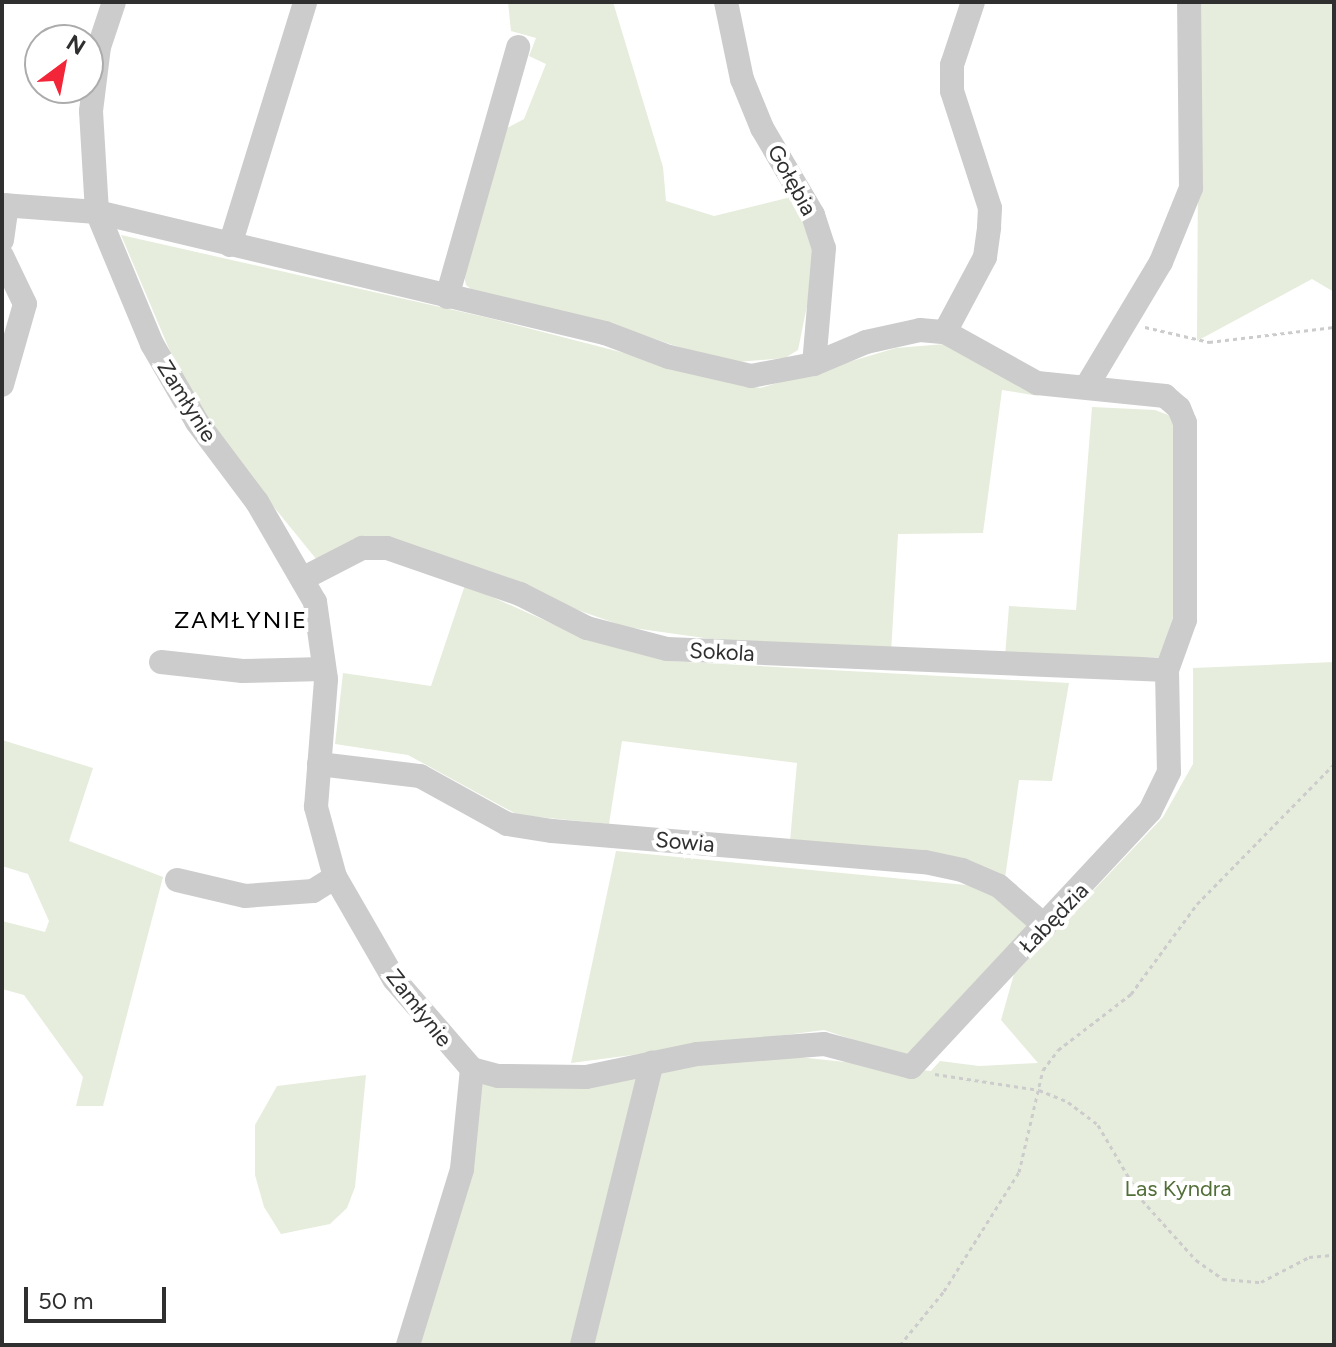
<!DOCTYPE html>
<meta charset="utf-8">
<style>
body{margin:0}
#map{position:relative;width:1336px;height:1347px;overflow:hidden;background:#fff;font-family:Figtree,sans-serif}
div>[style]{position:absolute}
.green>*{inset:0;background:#e6eddc}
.path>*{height:3px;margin-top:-1.5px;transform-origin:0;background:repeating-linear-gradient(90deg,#ccc 0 4px,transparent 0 8px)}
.minor>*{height:24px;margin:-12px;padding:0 12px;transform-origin:12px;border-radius:12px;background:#ccc}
span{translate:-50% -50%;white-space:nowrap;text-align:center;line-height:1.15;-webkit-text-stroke:8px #fff;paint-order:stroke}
.street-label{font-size:22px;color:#2f2f2f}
.park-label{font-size:22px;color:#536f39}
.neighbourhood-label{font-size:24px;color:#000;letter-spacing:2px}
.frame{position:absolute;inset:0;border:4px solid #2f2f2f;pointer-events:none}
.north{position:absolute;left:24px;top:24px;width:80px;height:80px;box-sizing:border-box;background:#fff;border:2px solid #acacac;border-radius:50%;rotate:32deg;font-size:22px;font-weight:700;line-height:32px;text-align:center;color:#2f2f2f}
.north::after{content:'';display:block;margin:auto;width:28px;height:36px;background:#f32538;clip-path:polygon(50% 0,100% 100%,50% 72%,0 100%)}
.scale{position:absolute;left:24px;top:1287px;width:142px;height:36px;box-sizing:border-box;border:4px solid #2f2f2f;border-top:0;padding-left:10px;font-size:24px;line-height:28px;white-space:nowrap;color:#2f2f2f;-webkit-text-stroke:6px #fff;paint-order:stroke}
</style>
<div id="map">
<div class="green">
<i style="clip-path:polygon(508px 2px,613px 2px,663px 167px,666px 201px,714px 216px,795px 196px,816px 262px,798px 350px,785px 358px,725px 363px,623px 328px,477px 294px,466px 285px,464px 275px,507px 128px,524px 119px,546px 64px,529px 56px,536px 38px,511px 31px)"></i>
<i style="clip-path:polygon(1199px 2px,1334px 2px,1334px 292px,1312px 279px,1197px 341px)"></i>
<i style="clip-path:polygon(121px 235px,489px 318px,760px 388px,896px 348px,945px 344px,1039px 396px,1002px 390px,983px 533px,898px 534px,891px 653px,740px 643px,626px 627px,368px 536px,317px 560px,225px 447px,178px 370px)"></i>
<i style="clip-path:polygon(1092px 407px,1155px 410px,1176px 418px,1174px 614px,1160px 657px,1005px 657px,1009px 606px,1076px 610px)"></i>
<i style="clip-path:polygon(465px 585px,582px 637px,668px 661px,1069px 683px,1052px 781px,1019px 780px,1005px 878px,948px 855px,790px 841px,797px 763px,622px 741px,609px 824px,518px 815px,408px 755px,335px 744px,343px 673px,431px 686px)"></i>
<i style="clip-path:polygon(1334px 662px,1334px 1345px,397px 1345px,456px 1159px,462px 1099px,484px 1079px,760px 1053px,931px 1071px,940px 1061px,979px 1066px,1038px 1063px,1001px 1020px,1014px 974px,1163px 817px,1193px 764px,1193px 668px)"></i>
<i style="clip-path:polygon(2px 740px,93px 768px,69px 841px,163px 877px,103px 1106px,76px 1106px,83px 1077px,24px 995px,2px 989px,2px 921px,45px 932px,49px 921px,28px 874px,2px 866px)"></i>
<i style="clip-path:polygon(616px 851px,976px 886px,1015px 901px,1029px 925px,905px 1057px,824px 1030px,571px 1063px)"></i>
<i style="clip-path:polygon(366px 1075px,355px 1187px,347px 1208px,330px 1224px,281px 1234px,264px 1207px,255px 1175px,255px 1125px,277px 1086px)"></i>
</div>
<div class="path">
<i style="left:1145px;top:327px;width:66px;rotate:13.2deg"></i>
<i style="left:1209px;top:342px;width:126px;rotate:-6.8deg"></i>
<i style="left:935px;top:1074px;width:105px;rotate:8.7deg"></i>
<i style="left:1039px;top:1090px;width:31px;rotate:22deg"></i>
<i style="left:1068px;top:1102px;width:38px;rotate:37deg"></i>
<i style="left:1098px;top:1125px;width:87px;rotate:59.6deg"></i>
<i style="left:1142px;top:1200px;width:81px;rotate:48deg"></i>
<i style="left:1196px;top:1260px;width:33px;rotate:35deg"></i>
<i style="left:1223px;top:1279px;width:38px;rotate:5deg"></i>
<i style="left:1261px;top:1282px;width:54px;rotate:-27.5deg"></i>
<i style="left:1309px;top:1257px;width:25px;rotate:-5deg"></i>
<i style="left:900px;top:1345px;width:70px;rotate:-50.8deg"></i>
<i style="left:944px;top:1291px;width:141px;rotate:-57.8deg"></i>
<i style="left:1019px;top:1172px;width:105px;rotate:-76.8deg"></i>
<i style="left:1043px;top:1070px;width:25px;rotate:-53deg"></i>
<i style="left:1058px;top:1050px;width:92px;rotate:-37.5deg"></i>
<i style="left:1131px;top:994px;width:112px;rotate:-53.7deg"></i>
<i style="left:1197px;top:904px;width:196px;rotate:-45.6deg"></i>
</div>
<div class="minor">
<i style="left:726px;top:2px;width:79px;rotate:78.3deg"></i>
<i style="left:742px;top:79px;width:53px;rotate:67.8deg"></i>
<i style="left:762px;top:128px;width:101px;rotate:59.6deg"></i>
<i style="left:813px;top:215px;width:35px;rotate:72deg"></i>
<i style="left:824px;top:248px;width:116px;rotate:94.9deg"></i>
<i style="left:2px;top:205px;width:95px;rotate:4.2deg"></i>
<i style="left:97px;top:212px;width:522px;rotate:13.4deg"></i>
<i style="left:605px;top:333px;width:68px;rotate:20.6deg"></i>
<i style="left:669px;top:357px;width:84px;rotate:13deg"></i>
<i style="left:751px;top:376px;width:64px;rotate:-10.8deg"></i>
<i style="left:814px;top:364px;width:56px;rotate:-22.9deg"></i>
<i style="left:866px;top:342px;width:55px;rotate:-12.5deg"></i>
<i style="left:920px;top:330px;width:25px;rotate:5deg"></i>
<i style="left:945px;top:332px;width:105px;rotate:29deg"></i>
<i style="left:1037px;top:383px;width:129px;rotate:5.8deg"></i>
<i style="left:1165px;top:396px;width:18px;rotate:41deg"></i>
<i style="left:1179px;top:408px;width:16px;rotate:68deg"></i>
<i style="left:1185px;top:423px;width:197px;rotate:90deg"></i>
<i style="left:1185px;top:620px;width:53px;rotate:109.8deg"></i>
<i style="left:1167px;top:670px;width:102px;rotate:88.9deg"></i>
<i style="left:1169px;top:772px;width:43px;rotate:116deg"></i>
<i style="left:1150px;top:811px;width:350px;rotate:133deg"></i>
<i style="left:911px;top:1067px;width:90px;rotate:-165.2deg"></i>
<i style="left:824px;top:1044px;width:127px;rotate:175.5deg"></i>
<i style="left:697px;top:1054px;width:113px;rotate:168.3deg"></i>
<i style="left:586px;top:1077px;width:88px;rotate:-179.3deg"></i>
<i style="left:498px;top:1076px;width:27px;rotate:-165deg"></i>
<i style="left:472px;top:1069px;width:119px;rotate:-130.9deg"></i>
<i style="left:394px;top:979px;width:118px;rotate:-120deg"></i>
<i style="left:335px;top:877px;width:73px;rotate:-105.2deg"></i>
<i style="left:316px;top:807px;width:128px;rotate:-85.5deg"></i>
<i style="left:326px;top:679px;width:78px;rotate:-98.1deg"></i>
<i style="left:315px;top:602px;width:116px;rotate:-120.1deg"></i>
<i style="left:257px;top:502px;width:100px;rotate:-126.9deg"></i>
<i style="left:197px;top:422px;width:90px;rotate:-120deg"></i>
<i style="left:152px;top:344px;width:143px;rotate:-112.6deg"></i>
<i style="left:97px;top:212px;width:101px;rotate:-93.4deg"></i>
<i style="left:91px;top:111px;width:64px;rotate:-82.9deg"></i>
<i style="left:99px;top:47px;width:47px;rotate:-71.6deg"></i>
<i style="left:2px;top:240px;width:35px;rotate:-82deg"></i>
<i style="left:230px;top:245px;width:254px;rotate:-72.8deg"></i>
<i style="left:2px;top:256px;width:53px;rotate:64.4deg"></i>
<i style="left:25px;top:304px;width:84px;rotate:105.9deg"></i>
<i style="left:447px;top:297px;width:260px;rotate:-74.1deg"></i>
<i style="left:945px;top:332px;width:85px;rotate:-61.9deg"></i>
<i style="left:985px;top:257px;width:30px;rotate:-82deg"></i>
<i style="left:989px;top:227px;width:19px;rotate:-87deg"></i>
<i style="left:990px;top:208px;width:123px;rotate:-108deg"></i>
<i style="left:952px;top:91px;width:26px;rotate:-90deg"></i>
<i style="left:952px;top:65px;width:66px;rotate:-71.6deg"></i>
<i style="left:1088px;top:384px;width:142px;rotate:-59.1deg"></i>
<i style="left:1161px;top:262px;width:80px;rotate:-67.9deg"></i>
<i style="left:1191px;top:188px;width:186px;rotate:-90.6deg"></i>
<i style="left:302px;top:579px;width:68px;rotate:-27.3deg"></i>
<i style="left:362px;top:548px;width:25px"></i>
<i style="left:387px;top:548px;width:141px;rotate:19.1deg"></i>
<i style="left:520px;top:594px;width:75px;rotate:26.9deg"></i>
<i style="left:587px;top:628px;width:83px;rotate:14.7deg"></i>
<i style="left:667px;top:649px;width:500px;rotate:2.41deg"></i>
<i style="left:161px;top:662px;width:82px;rotate:6.3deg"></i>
<i style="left:243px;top:671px;width:81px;rotate:-1.4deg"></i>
<i style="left:319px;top:764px;width:102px;rotate:6.8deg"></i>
<i style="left:420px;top:776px;width:99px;rotate:28.9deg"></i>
<i style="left:507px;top:824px;width:46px;rotate:8.8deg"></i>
<i style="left:552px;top:831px;width:374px;rotate:4.8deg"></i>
<i style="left:925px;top:862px;width:38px;rotate:12deg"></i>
<i style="left:962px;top:870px;width:40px;rotate:23.4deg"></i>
<i style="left:999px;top:886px;width:61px;rotate:41deg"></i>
<i style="left:177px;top:880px;width:70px;rotate:13.2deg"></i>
<i style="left:245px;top:896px;width:68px;rotate:-4.2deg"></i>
<i style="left:313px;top:891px;width:26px;rotate:-32deg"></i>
<i style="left:408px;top:1345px;width:184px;rotate:-72.9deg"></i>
<i style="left:462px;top:1169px;width:100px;rotate:-84.3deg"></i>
<i style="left:582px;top:1345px;width:291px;rotate:-76.1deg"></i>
</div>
<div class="street-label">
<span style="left:792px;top:180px;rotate:61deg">Gołębia</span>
<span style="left:187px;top:401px;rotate:58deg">Zamłynie</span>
<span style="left:722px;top:652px;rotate:3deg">Sokola</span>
<span style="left:685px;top:842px;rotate:5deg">Sowia</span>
<span style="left:1054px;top:918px;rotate:-46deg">Łabędzia</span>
<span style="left:419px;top:1008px;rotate:52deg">Zamłynie</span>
</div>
<div class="park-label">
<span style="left:1178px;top:1189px">Las Kyndra</span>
</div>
<div class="neighbourhood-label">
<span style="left:241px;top:620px">ZAMŁYNIE</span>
</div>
<div class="frame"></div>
<div class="north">N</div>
<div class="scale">50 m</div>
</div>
